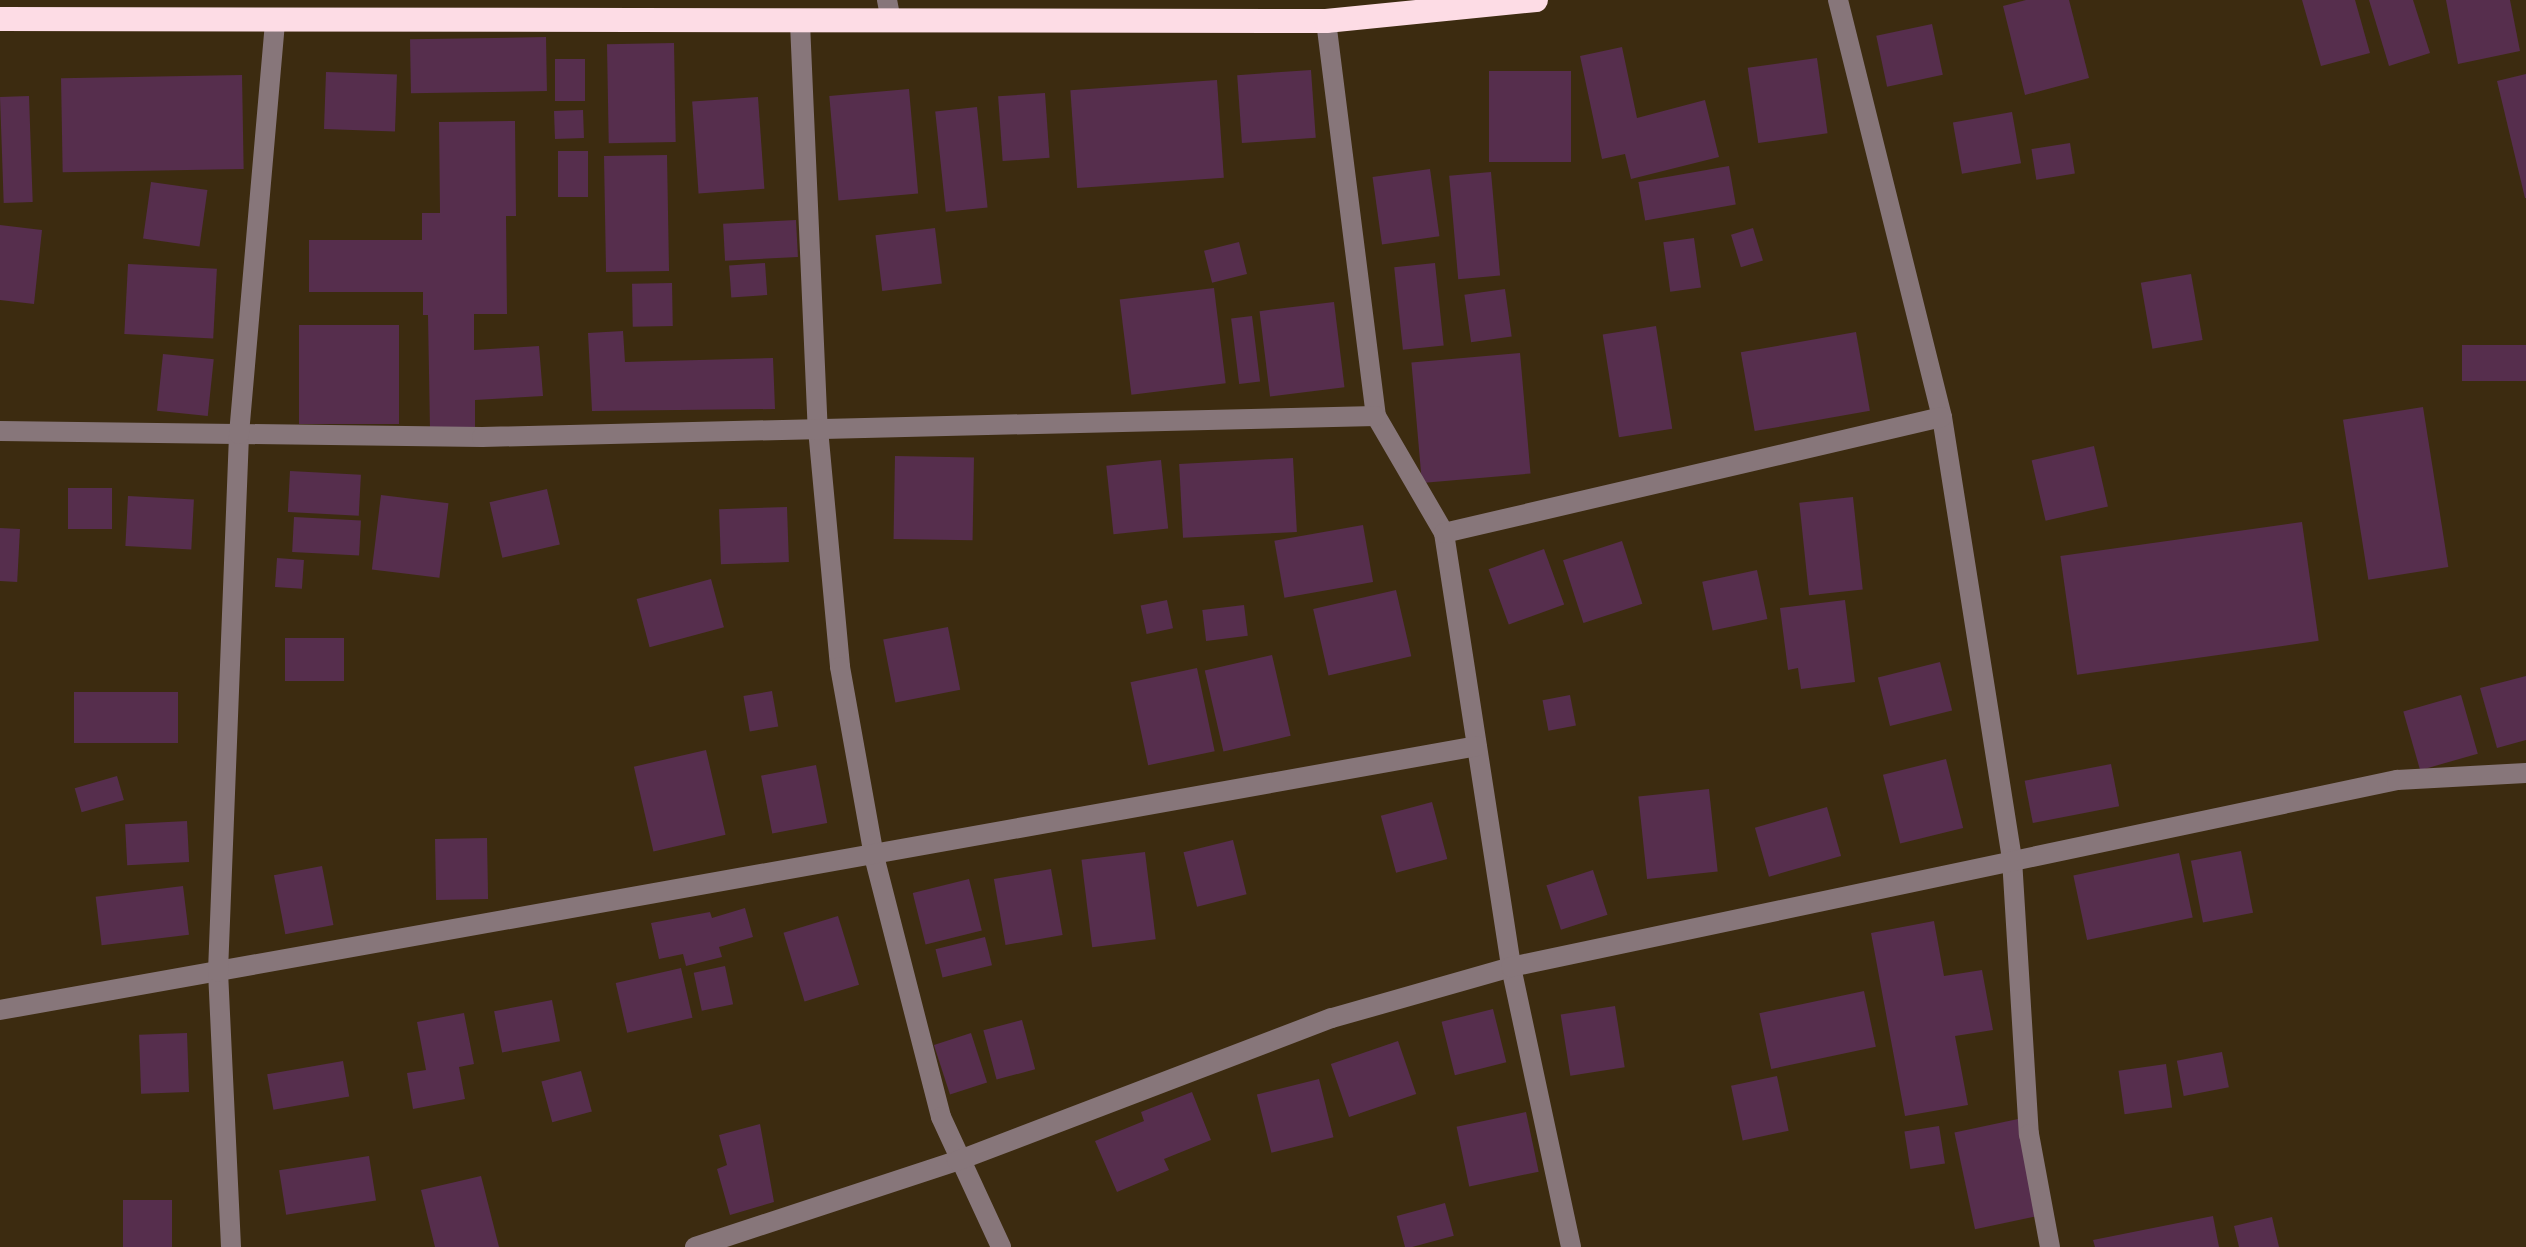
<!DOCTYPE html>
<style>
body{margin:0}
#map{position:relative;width:2526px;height:1247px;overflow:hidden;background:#3c2b10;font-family:"Playfair Display",serif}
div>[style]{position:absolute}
.building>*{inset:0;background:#562e4d;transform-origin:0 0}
.minor>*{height:20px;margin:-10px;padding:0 10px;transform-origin:10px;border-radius:10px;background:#87767a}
.highway>*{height:24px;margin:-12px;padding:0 12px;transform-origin:12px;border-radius:12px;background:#fddce5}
span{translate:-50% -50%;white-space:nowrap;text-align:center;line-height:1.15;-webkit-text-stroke:6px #322106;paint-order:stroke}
</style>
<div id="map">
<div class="building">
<i style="clip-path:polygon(2026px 0,2069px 0,2089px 78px,2025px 95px,2003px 6px)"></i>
<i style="clip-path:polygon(2302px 0,2355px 0,2370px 53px,2321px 66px)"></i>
<i style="clip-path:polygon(2369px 0,2413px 0,2430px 53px,2389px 66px)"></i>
<i style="clip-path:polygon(2446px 0,2510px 0,2520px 51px,2458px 64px)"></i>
<i style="left:1932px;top:24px;width:52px;height:57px;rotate:78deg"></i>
<i style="left:546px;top:37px;width:54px;height:136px;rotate:89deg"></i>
<i style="left:674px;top:43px;width:99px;height:67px;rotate:89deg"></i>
<i style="clip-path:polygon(1622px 47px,1637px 118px,1705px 100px,1719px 157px,1631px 179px,1625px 154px,1602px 159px,1580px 56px)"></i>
<i style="left:1817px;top:58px;width:76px;height:70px;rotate:82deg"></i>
<i style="left:555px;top:59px;width:30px;height:42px"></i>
<i style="left:1311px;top:70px;width:68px;height:74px;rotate:86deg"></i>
<i style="left:1571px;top:71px;width:91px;height:82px;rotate:90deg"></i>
<i style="left:326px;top:72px;width:71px;height:57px;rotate:2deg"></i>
<i style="clip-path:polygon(2526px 74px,2526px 198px,2525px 198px,2497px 81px)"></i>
<i style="left:242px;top:75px;width:94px;height:181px;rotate:89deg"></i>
<i style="left:1217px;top:80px;width:98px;height:147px;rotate:86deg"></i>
<i style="left:909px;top:89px;width:105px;height:80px;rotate:85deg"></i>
<i style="left:1045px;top:93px;width:65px;height:47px;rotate:86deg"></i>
<i style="left:29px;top:96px;width:106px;height:29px;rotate:88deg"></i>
<i style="left:758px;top:97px;width:92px;height:66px;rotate:86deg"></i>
<i style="left:977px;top:107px;width:101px;height:42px;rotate:84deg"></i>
<i style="left:583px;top:110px;width:28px;height:29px;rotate:88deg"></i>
<i style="left:2012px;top:112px;width:52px;height:60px;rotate:80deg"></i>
<i style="clip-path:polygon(515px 121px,516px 216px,506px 216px,507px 314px,474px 314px,474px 350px,539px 346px,543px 396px,475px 400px,475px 429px,430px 430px,428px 315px,423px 315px,423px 292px,309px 292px,309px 240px,422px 240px,422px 213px,440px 213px,439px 122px)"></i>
<i style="left:2070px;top:143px;width:31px;height:39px;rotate:81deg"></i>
<i style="left:558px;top:151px;width:30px;height:46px"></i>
<i style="left:667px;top:155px;width:116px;height:63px;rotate:89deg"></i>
<i style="left:1729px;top:166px;width:39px;height:92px;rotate:80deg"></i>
<i style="left:1430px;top:169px;width:68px;height:58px;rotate:82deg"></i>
<i style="left:1491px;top:172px;width:104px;height:42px;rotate:85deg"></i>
<i style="left:151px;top:182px;width:57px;height:57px;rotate:8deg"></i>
<i style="left:796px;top:220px;width:37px;height:73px;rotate:87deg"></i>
<i style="clip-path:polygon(0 225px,42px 230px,34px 304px,0 300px)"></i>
<i style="left:935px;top:228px;width:56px;height:60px;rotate:83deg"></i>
<i style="left:1753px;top:228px;width:34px;height:23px;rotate:73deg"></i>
<i style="left:1694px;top:238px;width:50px;height:31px;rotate:82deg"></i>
<i style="left:1239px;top:242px;width:33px;height:36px;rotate:76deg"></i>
<i style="left:765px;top:263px;width:32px;height:36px;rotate:86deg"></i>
<i style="left:1435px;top:263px;width:83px;height:41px;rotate:84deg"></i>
<i style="left:128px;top:264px;width:89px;height:70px;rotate:3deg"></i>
<i style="left:2191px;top:274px;width:67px;height:51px;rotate:80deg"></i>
<i style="left:672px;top:283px;width:43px;height:40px;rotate:89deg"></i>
<i style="left:1214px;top:288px;width:96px;height:95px;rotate:83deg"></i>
<i style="left:1505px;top:289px;width:48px;height:41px;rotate:82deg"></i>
<i style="left:1334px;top:302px;width:86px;height:75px;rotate:83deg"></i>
<i style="left:1252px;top:316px;width:66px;height:21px;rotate:83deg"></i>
<i style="left:399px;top:325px;width:99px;height:100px;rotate:90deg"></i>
<i style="left:1656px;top:326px;width:104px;height:54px;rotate:81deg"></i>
<i style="clip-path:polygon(623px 331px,625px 362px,773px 358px,775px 409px,592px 411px,588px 333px)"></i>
<i style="left:1856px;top:332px;width:80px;height:117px;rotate:80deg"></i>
<i style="left:2526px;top:345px;width:36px;height:64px;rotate:90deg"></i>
<i style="left:1520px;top:353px;width:121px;height:109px;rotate:85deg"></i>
<i style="left:163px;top:354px;width:51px;height:57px;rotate:6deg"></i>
<i style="left:2423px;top:407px;width:162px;height:81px;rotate:81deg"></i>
<i style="left:2094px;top:446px;width:62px;height:64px;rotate:77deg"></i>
<i style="left:895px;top:456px;width:79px;height:83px;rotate:1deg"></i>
<i style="left:1293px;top:458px;width:74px;height:114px;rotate:87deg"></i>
<i style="left:1161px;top:460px;width:69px;height:55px;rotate:84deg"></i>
<i style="left:290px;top:471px;width:71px;height:41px;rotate:3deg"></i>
<i style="left:68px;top:488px;width:44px;height:41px"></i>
<i style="left:547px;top:489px;width:57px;height:59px;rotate:77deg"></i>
<i style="left:381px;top:495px;width:68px;height:75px;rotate:7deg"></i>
<i style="left:128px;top:496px;width:66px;height:50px;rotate:3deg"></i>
<i style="left:1853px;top:497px;width:93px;height:54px;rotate:84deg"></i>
<i style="left:787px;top:507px;width:55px;height:68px;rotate:88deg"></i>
<i style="left:294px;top:517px;width:67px;height:35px;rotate:3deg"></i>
<i style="left:2302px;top:522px;width:120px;height:244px;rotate:82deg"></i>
<i style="left:1363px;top:525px;width:58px;height:90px;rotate:80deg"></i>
<i style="left:0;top:528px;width:20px;height:53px;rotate:3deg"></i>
<i style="left:1622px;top:541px;width:66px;height:62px;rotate:72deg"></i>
<i style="left:1544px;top:549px;width:59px;height:59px;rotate:70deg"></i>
<i style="left:277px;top:558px;width:27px;height:29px;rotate:4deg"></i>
<i style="left:1757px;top:570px;width:50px;height:56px;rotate:78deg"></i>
<i style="left:711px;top:579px;width:50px;height:77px;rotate:75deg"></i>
<i style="left:1396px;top:590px;width:68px;height:85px;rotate:77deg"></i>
<i style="left:1167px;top:600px;width:29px;height:27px;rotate:78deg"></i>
<i style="clip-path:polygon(1845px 600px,1855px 682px,1801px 689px,1798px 668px,1788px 670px,1780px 608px)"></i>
<i style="left:1244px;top:605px;width:31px;height:42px;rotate:83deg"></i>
<i style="left:948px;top:627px;width:64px;height:66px;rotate:79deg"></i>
<i style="left:285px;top:638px;width:59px;height:43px"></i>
<i style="left:1272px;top:655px;width:83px;height:69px;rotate:77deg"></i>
<i style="left:1940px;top:662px;width:50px;height:64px;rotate:76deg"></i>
<i style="left:1197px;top:668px;width:85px;height:68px;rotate:78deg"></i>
<i style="clip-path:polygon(2526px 676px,2526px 740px,2497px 748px,2480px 688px)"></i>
<i style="left:772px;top:691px;width:36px;height:29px;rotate:80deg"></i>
<i style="left:178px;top:692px;width:51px;height:104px;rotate:90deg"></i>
<i style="left:1570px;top:695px;width:31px;height:28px;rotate:79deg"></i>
<i style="left:2461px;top:695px;width:61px;height:60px;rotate:74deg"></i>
<i style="left:706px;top:750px;width:87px;height:74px;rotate:77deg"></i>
<i style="left:1946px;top:759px;width:71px;height:65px;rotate:76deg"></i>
<i style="left:2111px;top:764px;width:43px;height:88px;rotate:79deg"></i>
<i style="left:816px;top:765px;width:59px;height:56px;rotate:79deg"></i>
<i style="left:117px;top:776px;width:25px;height:44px;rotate:74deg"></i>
<i style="left:1709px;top:789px;width:83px;height:71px;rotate:84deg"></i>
<i style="left:1432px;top:802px;width:59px;height:53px;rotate:75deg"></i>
<i style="left:1827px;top:807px;width:51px;height:75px;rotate:74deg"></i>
<i style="left:187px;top:821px;width:41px;height:62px;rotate:87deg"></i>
<i style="left:487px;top:838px;width:61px;height:52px;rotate:89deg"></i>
<i style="left:1233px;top:840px;width:56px;height:51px;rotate:76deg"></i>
<i style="left:2241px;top:851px;width:63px;height:51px;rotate:79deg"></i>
<i style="left:1145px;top:852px;width:88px;height:64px;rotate:83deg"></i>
<i style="left:2179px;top:853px;width:66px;height:108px;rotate:78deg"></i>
<i style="left:322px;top:866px;width:60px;height:49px;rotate:79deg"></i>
<i style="left:1051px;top:869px;width:67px;height:58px;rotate:80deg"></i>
<i style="left:1593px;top:870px;width:47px;height:49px;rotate:72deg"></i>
<i style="left:969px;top:879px;width:53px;height:58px;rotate:76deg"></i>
<i style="left:183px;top:886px;width:49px;height:88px;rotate:83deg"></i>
<i style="clip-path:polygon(745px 908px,753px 937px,719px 947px,722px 957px,686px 966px,683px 954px,659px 959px,651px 923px,710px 912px,712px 918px)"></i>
<i style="left:838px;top:916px;width:72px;height:57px;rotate:73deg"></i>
<i style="clip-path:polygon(1934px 921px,1944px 976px,1982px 970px,1993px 1030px,1955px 1036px,1968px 1105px,1905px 1116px,1871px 933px)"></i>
<i style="left:985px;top:937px;width:29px;height:51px;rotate:76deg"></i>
<i style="left:725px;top:966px;width:39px;height:32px;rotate:78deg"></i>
<i style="left:681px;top:968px;width:51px;height:67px;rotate:77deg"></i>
<i style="left:1864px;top:991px;width:57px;height:107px;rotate:78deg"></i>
<i style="left:552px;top:1000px;width:42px;height:59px;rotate:79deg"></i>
<i style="left:1615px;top:1006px;width:62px;height:55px;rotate:81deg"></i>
<i style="left:1493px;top:1009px;width:55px;height:53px;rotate:76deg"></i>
<i style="clip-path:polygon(464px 1013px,474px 1064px,459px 1067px,465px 1099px,413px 1109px,407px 1073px,426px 1070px,417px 1022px)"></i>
<i style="left:1022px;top:1020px;width:51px;height:40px;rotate:75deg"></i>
<i style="left:187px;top:1033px;width:59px;height:48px;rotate:88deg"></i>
<i style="left:971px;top:1033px;width:52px;height:39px;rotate:72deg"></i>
<i style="left:1398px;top:1041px;width:56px;height:71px;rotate:71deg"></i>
<i style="left:2222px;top:1052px;width:36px;height:46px;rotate:79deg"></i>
<i style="left:343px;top:1061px;width:36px;height:77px;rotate:80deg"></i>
<i style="left:2166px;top:1064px;width:44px;height:48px;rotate:82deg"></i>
<i style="left:581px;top:1071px;width:42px;height:41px;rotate:75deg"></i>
<i style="left:1777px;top:1076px;width:56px;height:47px;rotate:78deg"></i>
<i style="left:1319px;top:1079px;width:60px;height:64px;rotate:76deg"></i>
<i style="clip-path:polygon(1192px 1092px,1211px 1140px,1164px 1159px,1169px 1170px,1117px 1192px,1095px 1141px,1144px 1121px,1141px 1112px)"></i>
<i style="left:1526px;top:1112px;width:61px;height:71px;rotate:78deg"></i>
<i style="left:2018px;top:1119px;width:99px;height:65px;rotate:78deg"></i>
<i style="clip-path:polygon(760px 1124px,774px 1202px,730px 1215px,717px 1169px,727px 1165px,719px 1135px)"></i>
<i style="left:1939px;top:1126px;width:38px;height:35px;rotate:81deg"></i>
<i style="left:369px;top:1156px;width:45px;height:91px;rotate:81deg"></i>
<i style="clip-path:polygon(481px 1176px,499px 1247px,435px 1247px,421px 1190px)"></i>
<i style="left:172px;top:1200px;width:47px;height:49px;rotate:90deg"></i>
<i style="left:1445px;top:1203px;width:34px;height:50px;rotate:75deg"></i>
<i style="clip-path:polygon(2213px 1216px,2219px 1247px,2095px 1247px,2093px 1240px)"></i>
<i style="clip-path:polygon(2272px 1217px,2279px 1247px,2239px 1247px,2234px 1226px)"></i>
</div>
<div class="minor">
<i style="left:887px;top:0;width:20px;rotate:79deg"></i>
<i style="left:1838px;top:0;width:430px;rotate:76deg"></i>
<i style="left:1942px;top:417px;width:448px;rotate:81deg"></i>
<i style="left:2012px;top:859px;width:276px;rotate:86.5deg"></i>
<i style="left:2029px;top:1134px;width:115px;rotate:79.5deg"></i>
<i style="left:1326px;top:21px;width:398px;rotate:82.8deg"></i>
<i style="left:1376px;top:416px;width:135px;rotate:59.8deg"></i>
<i style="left:1444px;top:533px;width:439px;rotate:81.2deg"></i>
<i style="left:1511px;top:967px;width:286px;rotate:77.9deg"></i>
<i style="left:800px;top:23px;width:406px;rotate:87.5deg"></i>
<i style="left:818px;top:429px;width:239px;rotate:84.7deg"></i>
<i style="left:840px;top:667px;width:192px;rotate:79.8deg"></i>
<i style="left:874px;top:856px;width:269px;rotate:75.6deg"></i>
<i style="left:941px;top:1117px;width:143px;rotate:65.2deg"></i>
<i style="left:0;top:431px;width:482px;rotate:0.7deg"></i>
<i style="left:482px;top:437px;width:894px;rotate:-1.35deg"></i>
<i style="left:1444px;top:533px;width:511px;rotate:-13.11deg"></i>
<i style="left:0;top:1010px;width:1500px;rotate:-10.13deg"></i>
<i style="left:231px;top:1247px;width:275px;rotate:-92.7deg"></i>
<i style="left:218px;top:972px;width:538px;rotate:-87.76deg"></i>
<i style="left:239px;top:434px;width:414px;rotate:-85deg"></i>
<i style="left:695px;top:1247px;width:276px;rotate:-18.2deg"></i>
<i style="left:957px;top:1161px;width:401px;rotate:-20.9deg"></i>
<i style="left:1332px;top:1018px;width:186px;rotate:-15.9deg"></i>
<i style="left:1511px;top:967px;width:906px;rotate:-11.92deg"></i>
<i style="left:2397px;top:780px;width:129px;rotate:-3.1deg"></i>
</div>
<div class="highway">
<i style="left:0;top:19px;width:1326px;rotate:0.09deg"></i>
<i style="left:1326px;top:21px;width:211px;rotate:-5.7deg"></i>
</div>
</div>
